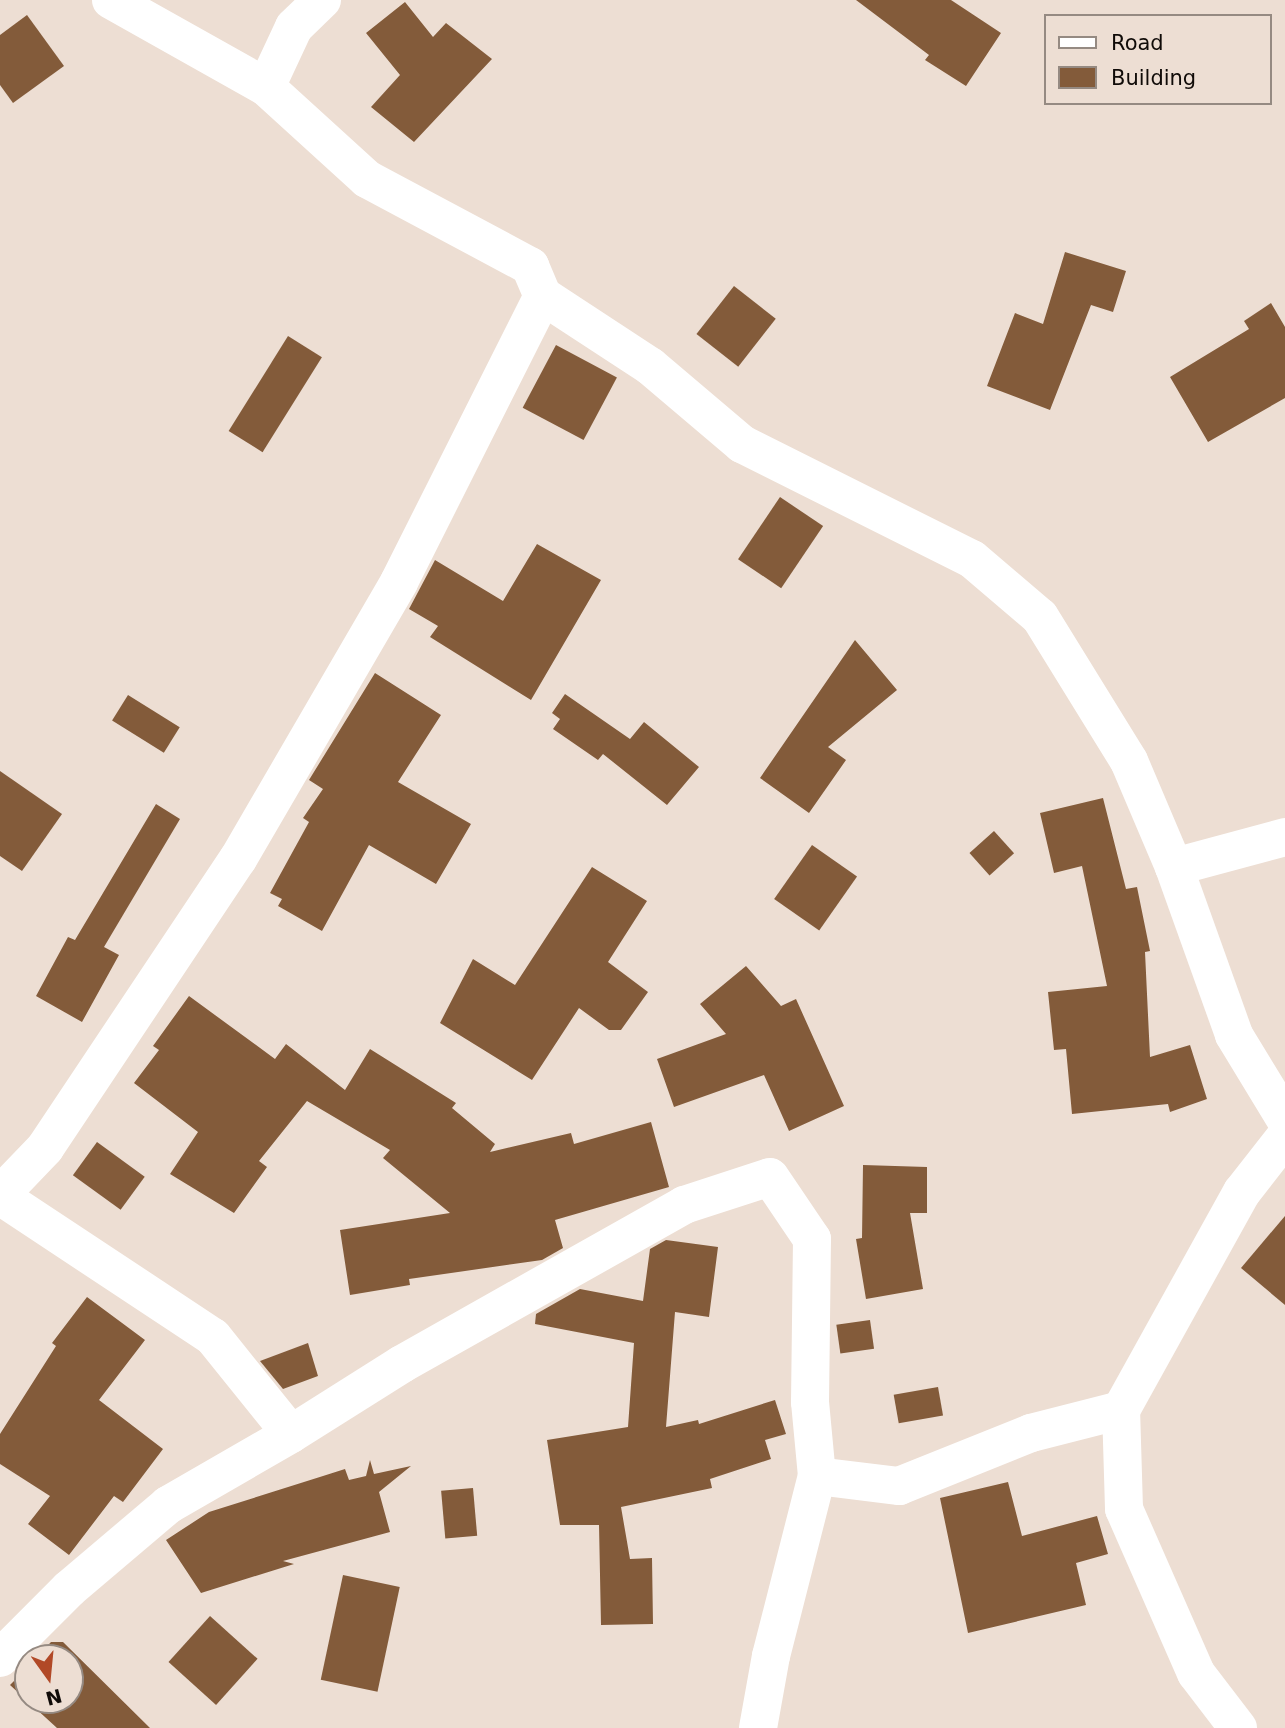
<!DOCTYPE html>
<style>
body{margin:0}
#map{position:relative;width:1285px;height:1728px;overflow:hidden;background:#edded3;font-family:"DejaVu Sans",sans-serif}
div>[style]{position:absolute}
.building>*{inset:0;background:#835b3a;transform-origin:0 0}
.minor>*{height:38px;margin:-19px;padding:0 19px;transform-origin:19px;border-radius:19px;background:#fff}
span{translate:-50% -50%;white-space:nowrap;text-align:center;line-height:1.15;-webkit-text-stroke:6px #edded3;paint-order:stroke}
.legend{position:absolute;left:1044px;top:14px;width:228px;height:91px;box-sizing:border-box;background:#edded3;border:2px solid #958a82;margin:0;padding:9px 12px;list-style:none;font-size:21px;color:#100b08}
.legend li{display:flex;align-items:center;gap:14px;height:35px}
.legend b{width:35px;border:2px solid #958a82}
.north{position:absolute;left:14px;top:1644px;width:70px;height:70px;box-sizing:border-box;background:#edded3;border:2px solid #958a82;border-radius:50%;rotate:165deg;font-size:19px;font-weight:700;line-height:28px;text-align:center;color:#100b08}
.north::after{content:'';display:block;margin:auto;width:24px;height:32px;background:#b14927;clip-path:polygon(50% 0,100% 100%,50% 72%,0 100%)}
</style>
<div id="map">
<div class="building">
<i style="clip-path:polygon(856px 0,951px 0,1001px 33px,966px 86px,925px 60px,929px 55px)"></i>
<i style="clip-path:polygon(405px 2px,433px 37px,446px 23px,492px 59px,414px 142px,371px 107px,400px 75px,366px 33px)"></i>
<i style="clip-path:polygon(27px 15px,64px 66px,13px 103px,0 85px,0 35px)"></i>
<i style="clip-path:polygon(1065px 252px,1126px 271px,1113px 312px,1091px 305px,1050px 410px,987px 386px,1015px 313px,1043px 324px)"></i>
<i style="left:734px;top:286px;width:53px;height:61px;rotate:38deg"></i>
<i style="clip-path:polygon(1271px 303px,1285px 327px,1285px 398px,1208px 442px,1170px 377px,1249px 329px,1244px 321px)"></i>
<i style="left:288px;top:336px;width:40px;height:112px;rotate:32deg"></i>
<i style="left:556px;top:345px;width:69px;height:71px;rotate:28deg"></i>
<i style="left:780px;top:497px;width:52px;height:75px;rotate:34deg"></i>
<i style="clip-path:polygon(537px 544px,601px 580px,531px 700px,430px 637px,438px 626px,409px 609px,435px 560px,503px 601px)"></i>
<i style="clip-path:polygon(855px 640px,897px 690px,828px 747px,846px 760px,809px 813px,760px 778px)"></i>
<i style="clip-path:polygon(375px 673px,441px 715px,398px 782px,471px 824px,436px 884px,369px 845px,322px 931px,278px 906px,282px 899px,270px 893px,309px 822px,303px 818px,323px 789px,309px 780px)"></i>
<i style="clip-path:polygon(565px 694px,630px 739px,644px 722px,699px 767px,667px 805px,603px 754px,598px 760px,553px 729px,560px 719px,552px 713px)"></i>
<i style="left:128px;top:695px;width:61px;height:30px;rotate:32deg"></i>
<i style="clip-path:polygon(0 771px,62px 814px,22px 871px,0 856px)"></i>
<i style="clip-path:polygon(1103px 798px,1126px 889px,1137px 887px,1150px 951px,1145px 952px,1150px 1057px,1190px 1045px,1207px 1099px,1170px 1112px,1168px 1104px,1072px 1114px,1066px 1049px,1054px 1050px,1048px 992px,1107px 986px,1082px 866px,1054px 873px,1040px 813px)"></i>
<i style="clip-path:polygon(156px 804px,180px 819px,104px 947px,119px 955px,82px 1022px,36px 996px,68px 937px,75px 940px)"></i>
<i style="left:994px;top:831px;width:30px;height:33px;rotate:48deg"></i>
<i style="left:812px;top:845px;width:55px;height:66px;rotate:35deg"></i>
<i style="clip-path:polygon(592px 867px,647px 901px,608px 962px,648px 992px,621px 1030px,609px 1030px,579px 1008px,532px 1080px,440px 1023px,473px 959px,515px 985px)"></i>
<i style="clip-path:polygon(746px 966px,781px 1006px,796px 999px,844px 1106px,789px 1131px,764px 1075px,674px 1107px,657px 1059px,726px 1034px,700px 1004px)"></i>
<i style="clip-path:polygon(189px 996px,275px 1059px,286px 1044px,345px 1090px,370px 1049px,456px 1103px,452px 1108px,495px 1144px,490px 1152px,571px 1133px,574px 1144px,651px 1122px,669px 1187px,555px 1220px,563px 1248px,542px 1260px,409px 1279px,410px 1285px,350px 1295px,340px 1230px,450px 1213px,383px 1158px,390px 1150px,307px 1101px,259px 1161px,267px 1167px,234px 1213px,170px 1174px,198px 1132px,134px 1083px,159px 1050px,153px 1046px)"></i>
<i style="left:97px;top:1142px;width:59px;height:41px;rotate:36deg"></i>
<i style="clip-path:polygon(863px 1165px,927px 1167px,927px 1213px,910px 1213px,923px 1289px,866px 1299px,856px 1239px,862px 1238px)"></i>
<i style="clip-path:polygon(1285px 1216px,1285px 1305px,1241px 1268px)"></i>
<i style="clip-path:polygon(666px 1240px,718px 1247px,709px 1317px,675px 1312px,666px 1427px,698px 1420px,699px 1424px,775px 1400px,786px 1434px,765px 1440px,771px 1459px,710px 1479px,712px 1488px,621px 1507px,630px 1559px,652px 1558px,653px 1624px,601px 1625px,599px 1525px,560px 1525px,547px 1440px,628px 1427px,634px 1343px,535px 1324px,536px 1314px,580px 1289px,643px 1301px,650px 1249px)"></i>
<i style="clip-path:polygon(87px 1297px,145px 1340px,99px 1400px,163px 1449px,123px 1502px,114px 1496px,69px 1555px,28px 1524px,50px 1496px,0 1464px,0 1434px,56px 1346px,52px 1343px)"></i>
<i style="left:870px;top:1320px;width:29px;height:34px;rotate:82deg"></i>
<i style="clip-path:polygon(308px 1343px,318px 1376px,283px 1389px,260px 1361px)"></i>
<i style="left:938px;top:1387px;width:29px;height:45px;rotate:80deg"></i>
<i style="clip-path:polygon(370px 1460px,374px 1474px,411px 1466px,379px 1492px,390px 1532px,283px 1561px,294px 1564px,201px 1593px,166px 1540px,209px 1512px,323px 1476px,345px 1469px,349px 1480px,366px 1476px)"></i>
<i style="clip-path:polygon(1008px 1482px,1022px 1536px,1097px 1516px,1108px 1554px,1076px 1563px,1086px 1605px,968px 1633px,940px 1498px)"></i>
<i style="left:473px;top:1488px;width:48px;height:32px;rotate:85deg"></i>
<i style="left:343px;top:1575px;width:58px;height:107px;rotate:12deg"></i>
<i style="left:210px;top:1616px;width:64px;height:62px;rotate:42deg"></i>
<i style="clip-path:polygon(51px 1642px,63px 1642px,150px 1728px,57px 1728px,10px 1685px,28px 1667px,28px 1700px,70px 1700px,70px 1658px,36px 1658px)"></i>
</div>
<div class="minor">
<i style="left:111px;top:0;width:178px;rotate:29.3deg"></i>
<i style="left:266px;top:87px;width:137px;rotate:42.3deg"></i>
<i style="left:367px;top:179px;width:185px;rotate:28.1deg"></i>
<i style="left:530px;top:266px;width:33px;rotate:67deg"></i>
<i style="left:543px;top:296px;width:128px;rotate:33.2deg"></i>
<i style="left:650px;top:366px;width:121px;rotate:40.3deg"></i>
<i style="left:742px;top:444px;width:257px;rotate:26.6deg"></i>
<i style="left:972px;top:559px;width:89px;rotate:40.5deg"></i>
<i style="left:1040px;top:617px;width:169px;rotate:58.3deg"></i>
<i style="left:1129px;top:761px;width:115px;rotate:67deg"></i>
<i style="left:1174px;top:867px;width:178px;rotate:70.3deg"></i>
<i style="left:1234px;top:1035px;width:98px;rotate:58.7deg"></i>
<i style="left:266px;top:87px;width:66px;rotate:-65deg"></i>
<i style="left:294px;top:27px;width:39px;rotate:-44deg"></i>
<i style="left:1174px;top:867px;width:115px;rotate:-15.1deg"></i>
<i style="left:0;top:1195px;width:65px;rotate:-46.2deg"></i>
<i style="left:45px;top:1148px;width:348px;rotate:-56.3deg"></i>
<i style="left:238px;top:859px;width:320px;rotate:-59.8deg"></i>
<i style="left:399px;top:582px;width:320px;rotate:-63.3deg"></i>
<i style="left:0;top:1196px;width:255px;rotate:33.5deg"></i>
<i style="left:213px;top:1337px;width:124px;rotate:51.2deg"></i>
<i style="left:291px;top:1434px;width:131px;rotate:-32.2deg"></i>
<i style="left:402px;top:1364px;width:324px;rotate:-29.4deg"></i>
<i style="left:684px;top:1205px;width:90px;rotate:-18deg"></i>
<i style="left:770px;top:1177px;width:75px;rotate:55.9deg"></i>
<i style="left:812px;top:1239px;width:163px;rotate:90.7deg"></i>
<i style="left:810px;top:1402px;width:74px;rotate:84.6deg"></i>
<i style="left:817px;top:1476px;width:83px;rotate:7deg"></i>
<i style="left:899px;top:1486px;width:142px;rotate:-21.9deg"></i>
<i style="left:1031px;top:1433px;width:93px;rotate:-14.3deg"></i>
<i style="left:0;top:1658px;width:98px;rotate:-45deg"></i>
<i style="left:69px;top:1589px;width:130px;rotate:-40.3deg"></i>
<i style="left:168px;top:1505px;width:142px;rotate:-30deg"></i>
<i style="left:758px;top:1728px;width:73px;rotate:-79.8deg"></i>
<i style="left:771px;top:1656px;width:186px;rotate:-75.7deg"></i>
<i style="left:1238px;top:1728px;width:69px;rotate:-127.4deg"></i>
<i style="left:1196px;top:1673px;width:179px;rotate:-113.7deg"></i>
<i style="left:1124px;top:1509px;width:99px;rotate:-91.7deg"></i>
<i style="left:1121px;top:1410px;width:249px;rotate:-61deg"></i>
<i style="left:1242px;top:1192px;width:70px;rotate:-52deg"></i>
</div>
<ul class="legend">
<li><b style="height:9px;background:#fff"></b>Road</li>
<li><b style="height:19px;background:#835b3a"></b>Building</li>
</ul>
<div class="north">N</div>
</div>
